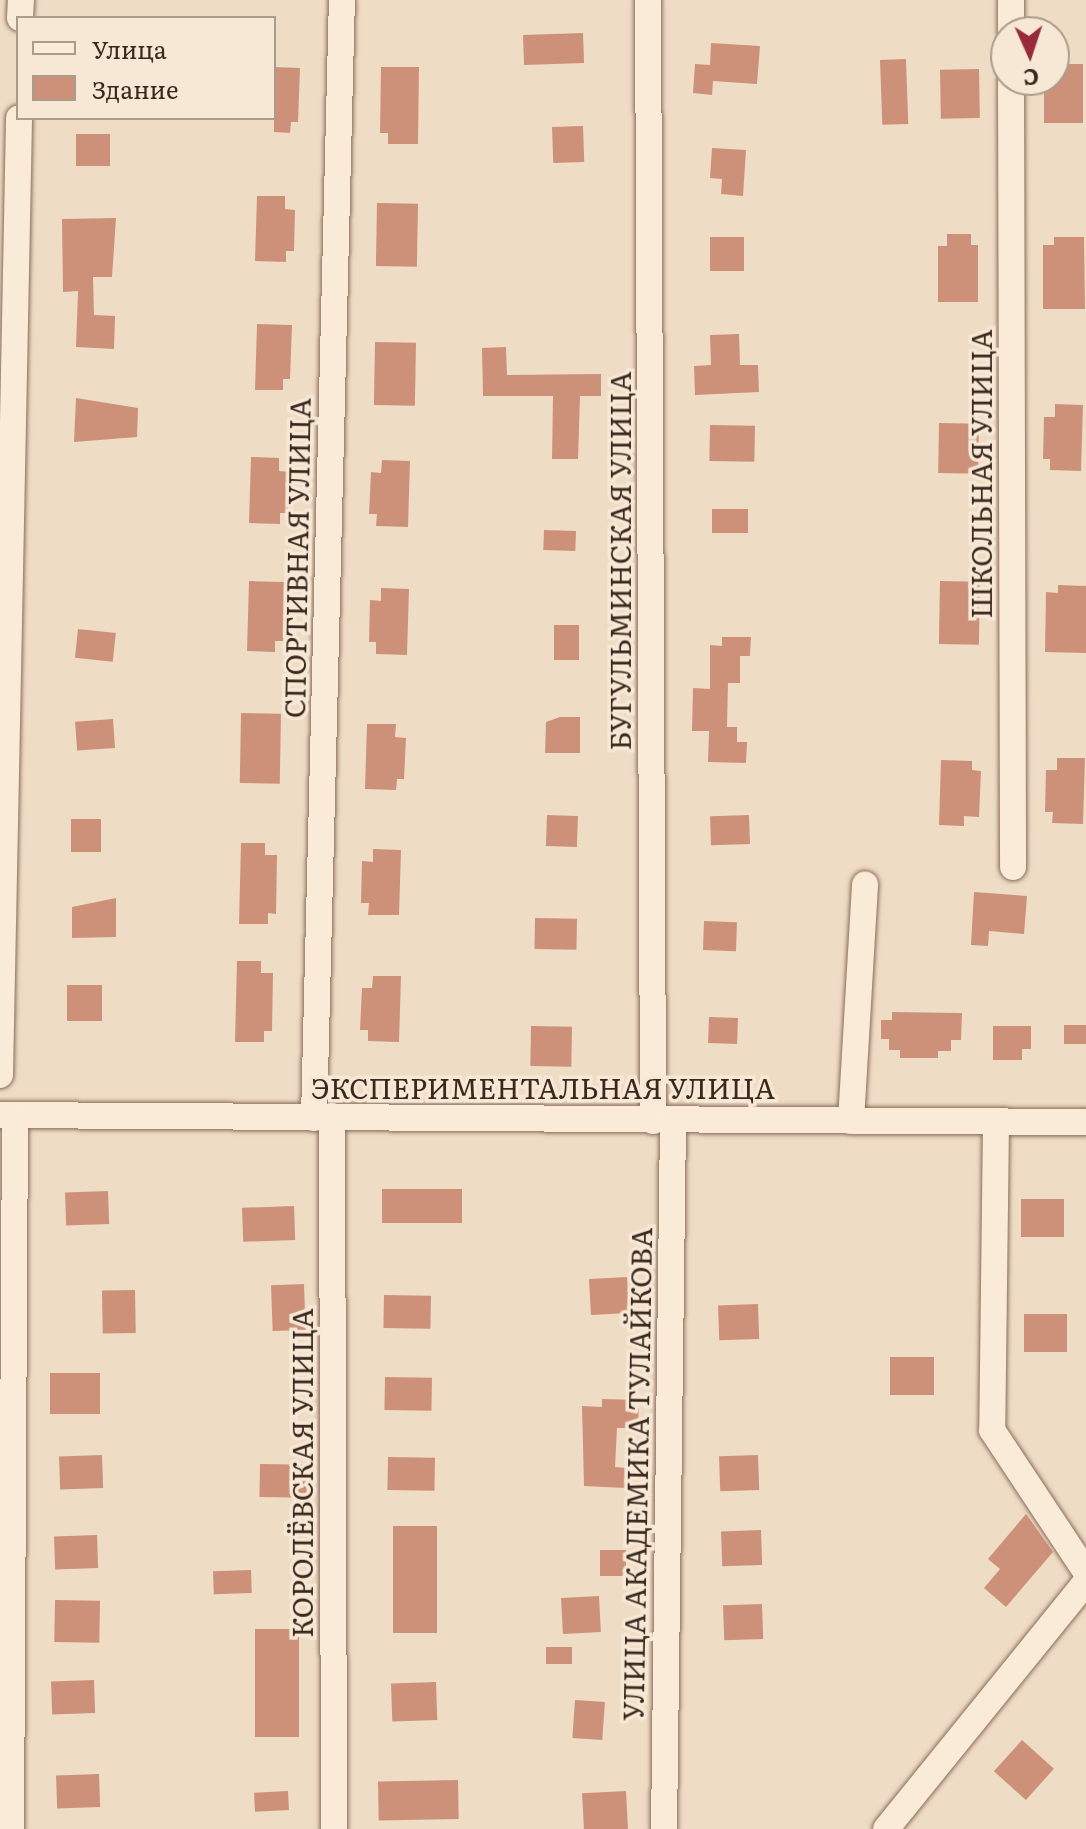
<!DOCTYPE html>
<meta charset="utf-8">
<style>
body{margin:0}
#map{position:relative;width:1086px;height:1829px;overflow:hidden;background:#efdcc5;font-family:Literata,serif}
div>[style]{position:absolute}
.building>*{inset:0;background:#cd917a;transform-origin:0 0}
.roads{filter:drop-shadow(0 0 2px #8a6d5b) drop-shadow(0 0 2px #8a6d5b)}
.minor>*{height:26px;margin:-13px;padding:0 13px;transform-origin:13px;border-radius:13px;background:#f9ebd8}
span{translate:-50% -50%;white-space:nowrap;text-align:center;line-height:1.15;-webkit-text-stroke:7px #f6e8d4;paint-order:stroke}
.street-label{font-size:28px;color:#3a281f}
.legend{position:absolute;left:16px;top:16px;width:260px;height:104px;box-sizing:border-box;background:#f6e8d4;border:2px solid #ab9b8c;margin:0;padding:10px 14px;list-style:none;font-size:24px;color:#3a281f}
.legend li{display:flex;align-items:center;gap:16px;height:40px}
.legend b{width:40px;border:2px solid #ab9b8c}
.north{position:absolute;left:990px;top:16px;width:80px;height:80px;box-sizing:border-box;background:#f6e8d4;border:2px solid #ab9b8c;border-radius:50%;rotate:177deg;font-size:22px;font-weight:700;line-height:32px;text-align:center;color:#3a281f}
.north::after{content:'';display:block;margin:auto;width:28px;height:36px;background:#992a3a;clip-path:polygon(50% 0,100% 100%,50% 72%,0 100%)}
</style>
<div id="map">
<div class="building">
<i style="left:583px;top:33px;width:30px;height:60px;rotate:88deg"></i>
<i style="clip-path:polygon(711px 43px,760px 46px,757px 84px,713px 81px,712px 95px,693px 93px,695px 64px,710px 65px)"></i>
<i style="left:906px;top:59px;width:65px;height:26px;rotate:88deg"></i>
<i style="clip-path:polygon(1054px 64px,1083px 64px,1083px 123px,1044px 123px,1044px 80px,1054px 80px)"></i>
<i style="clip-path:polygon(274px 67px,300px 68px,298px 122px,291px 122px,290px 133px,274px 132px)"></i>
<i style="clip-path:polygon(381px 67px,419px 67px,418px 144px,388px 144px,388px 133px,380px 133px)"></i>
<i style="left:979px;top:69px;width:49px;height:39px;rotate:89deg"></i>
<i style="left:583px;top:126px;width:36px;height:31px;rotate:88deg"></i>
<i style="left:76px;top:134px;width:34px;height:32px"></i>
<i style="clip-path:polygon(712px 148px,746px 150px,743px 196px,721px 194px,722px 179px,710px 178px)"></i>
<i style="clip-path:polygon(257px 196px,285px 196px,285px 209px,295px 210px,294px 251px,286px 251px,286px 262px,255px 261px)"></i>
<i style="left:377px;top:203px;width:41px;height:63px;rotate:1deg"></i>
<i style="clip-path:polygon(116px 218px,112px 277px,93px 277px,94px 315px,115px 316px,114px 349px,76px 347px,78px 291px,63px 292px,62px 219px)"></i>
<i style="clip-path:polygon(947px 234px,971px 234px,971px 245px,978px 245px,978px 302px,938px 302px,938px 246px,947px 246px)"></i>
<i style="left:710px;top:237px;width:34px;height:34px"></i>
<i style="clip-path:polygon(1054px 237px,1084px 237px,1085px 309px,1043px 309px,1043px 245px,1054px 245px)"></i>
<i style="clip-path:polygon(257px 324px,292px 325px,290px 379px,283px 379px,283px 390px,255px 390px)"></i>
<i style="clip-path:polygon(739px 334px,740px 365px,758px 365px,759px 392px,695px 395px,694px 366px,711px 365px,710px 335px)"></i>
<i style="left:375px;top:342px;width:41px;height:63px;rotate:1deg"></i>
<i style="clip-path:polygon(506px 347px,507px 375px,601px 374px,601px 396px,580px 396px,578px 459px,552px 459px,553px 396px,483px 396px,482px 348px)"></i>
<i style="clip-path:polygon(76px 398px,138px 408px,137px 437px,74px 442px)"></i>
<i style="clip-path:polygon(1055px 404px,1083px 405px,1081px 471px,1050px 470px,1050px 459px,1043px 459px,1044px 417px,1055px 417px)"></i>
<i style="left:939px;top:423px;width:40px;height:50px;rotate:1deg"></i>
<i style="left:710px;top:425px;width:45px;height:36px;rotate:1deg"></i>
<i style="clip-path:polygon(251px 457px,279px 458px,279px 471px,290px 472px,288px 513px,280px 513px,280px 524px,249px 523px)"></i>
<i style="clip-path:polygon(382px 460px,410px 461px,408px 527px,376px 526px,377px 514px,369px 514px,371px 472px,381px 473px)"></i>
<i style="left:712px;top:509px;width:36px;height:24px"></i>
<i style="left:544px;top:530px;width:32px;height:20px;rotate:2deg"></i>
<i style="clip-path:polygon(249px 581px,284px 582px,283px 641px,275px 641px,275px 652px,247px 651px)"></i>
<i style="left:940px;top:581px;width:40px;height:63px;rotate:1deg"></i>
<i style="clip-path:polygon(1058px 585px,1086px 586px,1086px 653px,1045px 652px,1046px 592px,1058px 593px)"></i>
<i style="clip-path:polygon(381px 588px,409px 589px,407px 655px,376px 654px,376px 642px,369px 642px,370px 600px,381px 601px)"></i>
<i style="left:554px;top:625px;width:25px;height:35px"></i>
<i style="left:78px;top:629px;width:38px;height:29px;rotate:6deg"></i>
<i style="clip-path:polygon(722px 637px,751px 637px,750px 656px,740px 656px,740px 683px,728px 683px,727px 727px,737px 727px,737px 742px,747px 742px,746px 763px,708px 762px,709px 731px,692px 731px,693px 688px,710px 689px,710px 645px,722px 646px)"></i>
<i style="left:241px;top:713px;width:40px;height:70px;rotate:1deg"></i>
<i style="clip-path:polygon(560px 717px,580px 717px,580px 753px,545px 753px,546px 722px)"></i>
<i style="left:113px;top:719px;width:29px;height:38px;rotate:86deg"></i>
<i style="clip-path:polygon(367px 724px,396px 724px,395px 737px,406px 738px,404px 779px,397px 779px,396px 790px,365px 789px)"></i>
<i style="clip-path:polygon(1057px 758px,1085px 758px,1083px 824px,1052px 823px,1053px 812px,1045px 812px,1046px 770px,1057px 770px)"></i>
<i style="clip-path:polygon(941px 760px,972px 761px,972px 770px,981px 771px,979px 817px,964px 816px,964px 826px,939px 825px)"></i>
<i style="left:547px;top:815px;width:31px;height:31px;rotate:2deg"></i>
<i style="left:749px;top:815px;width:29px;height:39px;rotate:88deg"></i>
<i style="left:101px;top:819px;width:33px;height:30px;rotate:90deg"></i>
<i style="clip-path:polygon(241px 843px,265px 843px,265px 855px,277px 855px,276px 914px,268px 913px,268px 924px,239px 924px)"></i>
<i style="clip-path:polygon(373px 849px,401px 850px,399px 915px,368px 915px,369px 903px,361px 903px,362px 861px,373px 862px)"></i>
<i style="clip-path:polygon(974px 892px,1027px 896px,1024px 934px,989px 931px,988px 946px,971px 945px)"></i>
<i style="clip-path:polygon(116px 898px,116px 937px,72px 938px,72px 907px)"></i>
<i style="left:535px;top:918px;width:42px;height:31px;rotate:1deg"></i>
<i style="left:704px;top:921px;width:33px;height:29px;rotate:2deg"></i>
<i style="clip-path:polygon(237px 961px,261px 961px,261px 973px,273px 973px,272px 1031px,264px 1031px,264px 1042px,235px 1042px)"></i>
<i style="clip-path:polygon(373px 976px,401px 976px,399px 1042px,368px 1041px,368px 1030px,360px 1030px,362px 988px,372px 988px)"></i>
<i style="left:102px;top:985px;width:36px;height:35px;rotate:90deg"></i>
<i style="clip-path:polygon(892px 1012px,962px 1013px,961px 1040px,951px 1040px,951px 1051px,938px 1051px,938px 1058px,900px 1058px,900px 1050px,889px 1050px,889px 1039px,881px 1039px,881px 1020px,892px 1020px)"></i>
<i style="left:709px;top:1017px;width:29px;height:26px;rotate:2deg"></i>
<i style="left:1064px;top:1025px;width:22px;height:19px"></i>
<i style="left:531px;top:1026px;width:41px;height:40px;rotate:1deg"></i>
<i style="clip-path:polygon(993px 1026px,1031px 1026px,1031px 1049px,1022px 1049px,1022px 1060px,993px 1060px)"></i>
<i style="left:462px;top:1189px;width:34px;height:80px;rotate:90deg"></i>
<i style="left:108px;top:1191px;width:33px;height:43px;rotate:88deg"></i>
<i style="left:1021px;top:1199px;width:43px;height:38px"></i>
<i style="left:294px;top:1206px;width:34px;height:52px;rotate:88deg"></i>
<i style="left:627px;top:1277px;width:36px;height:38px;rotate:87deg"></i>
<i style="left:304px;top:1284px;width:46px;height:33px;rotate:88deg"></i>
<i style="left:135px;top:1290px;width:43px;height:33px;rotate:89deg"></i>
<i style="left:384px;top:1295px;width:47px;height:33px;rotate:1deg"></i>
<i style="left:758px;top:1304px;width:35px;height:40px;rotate:88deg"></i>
<i style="left:1024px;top:1314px;width:43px;height:38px"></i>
<i style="left:890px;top:1357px;width:44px;height:38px"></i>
<i style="left:100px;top:1373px;width:41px;height:50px;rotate:90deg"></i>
<i style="left:385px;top:1377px;width:47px;height:33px;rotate:1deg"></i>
<i style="clip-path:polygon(602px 1399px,639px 1400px,638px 1428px,617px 1428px,615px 1467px,627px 1468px,626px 1488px,584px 1486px,582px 1406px,602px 1407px)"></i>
<i style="left:102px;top:1455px;width:33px;height:43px;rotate:88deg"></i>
<i style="left:758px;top:1455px;width:35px;height:39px;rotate:88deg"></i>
<i style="left:388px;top:1457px;width:47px;height:33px;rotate:1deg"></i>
<i style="left:260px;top:1464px;width:47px;height:33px;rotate:1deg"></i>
<i style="clip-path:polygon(1026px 1514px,1053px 1552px,1006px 1607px,984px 1588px,1000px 1569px,988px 1559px)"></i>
<i style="left:393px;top:1526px;width:44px;height:107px"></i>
<i style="left:761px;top:1530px;width:35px;height:40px;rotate:88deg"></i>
<i style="left:97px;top:1535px;width:33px;height:43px;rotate:88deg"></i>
<i style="left:600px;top:1550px;width:26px;height:26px"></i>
<i style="left:251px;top:1570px;width:23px;height:38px;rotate:88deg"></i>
<i style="left:599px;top:1596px;width:36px;height:38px;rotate:87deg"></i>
<i style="left:55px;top:1600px;width:45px;height:42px;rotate:1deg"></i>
<i style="left:762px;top:1604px;width:35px;height:39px;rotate:88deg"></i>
<i style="left:299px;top:1629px;width:108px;height:44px;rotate:90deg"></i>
<i style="left:546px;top:1647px;width:26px;height:17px"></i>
<i style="left:94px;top:1680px;width:33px;height:43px;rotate:88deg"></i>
<i style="left:436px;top:1682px;width:38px;height:45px;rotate:88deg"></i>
<i style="left:575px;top:1700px;width:30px;height:38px;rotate:4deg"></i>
<i style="left:1022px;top:1740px;width:43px;height:42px;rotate:42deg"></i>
<i style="left:99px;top:1774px;width:33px;height:43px;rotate:88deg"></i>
<i style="left:458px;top:1780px;width:39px;height:80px;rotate:89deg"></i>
<i style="left:288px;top:1791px;width:19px;height:34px;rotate:87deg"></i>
<i style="left:626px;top:1791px;width:38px;height:44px;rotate:87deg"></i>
</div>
<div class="roads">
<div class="minor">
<i style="left:648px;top:0;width:1121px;rotate:89.74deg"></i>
<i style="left:1011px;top:0;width:32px;rotate:90deg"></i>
<i style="left:20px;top:18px;width:18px;rotate:-87deg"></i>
<i style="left:1011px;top:80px;width:787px;rotate:89.85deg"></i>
<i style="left:0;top:1075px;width:957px;rotate:-88.86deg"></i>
<i style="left:0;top:1115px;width:1086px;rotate:0.37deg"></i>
<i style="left:332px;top:1116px;width:713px;rotate:89.84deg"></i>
<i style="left:314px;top:1118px;width:1118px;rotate:-88.57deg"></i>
<i style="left:851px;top:1121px;width:237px;rotate:-86.6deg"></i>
<i style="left:996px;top:1122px;width:308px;rotate:90.7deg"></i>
<i style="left:992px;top:1430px;width:170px;rotate:56.5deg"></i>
<i style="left:11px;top:1829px;width:712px;rotate:-89.68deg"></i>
<i style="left:664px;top:1829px;width:708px;rotate:-89.27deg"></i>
<i style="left:886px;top:1829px;width:318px;rotate:-51deg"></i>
</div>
</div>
<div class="street-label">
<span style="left:980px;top:474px;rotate:-90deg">ШКОЛЬНАЯ УЛИЦА</span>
<span style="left:296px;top:558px;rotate:-89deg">СПОРТИВНАЯ УЛИЦА</span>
<span style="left:619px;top:561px;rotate:-90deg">БУГУЛЬМИНСКАЯ УЛИЦА</span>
<span style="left:543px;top:1087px">ЭКСПЕРИМЕНТАЛЬНАЯ УЛИЦА</span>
<span style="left:301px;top:1473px;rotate:-90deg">КОРОЛЁВСКАЯ УЛИЦА</span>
<span style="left:636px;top:1474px;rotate:-89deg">УЛИЦА АКАДЕМИКА ТУЛАЙКОВА</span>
</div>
<ul class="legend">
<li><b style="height:10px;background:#f9ebd8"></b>Улица</li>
<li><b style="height:22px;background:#cd917a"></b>Здание</li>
</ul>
<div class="north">С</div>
</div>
